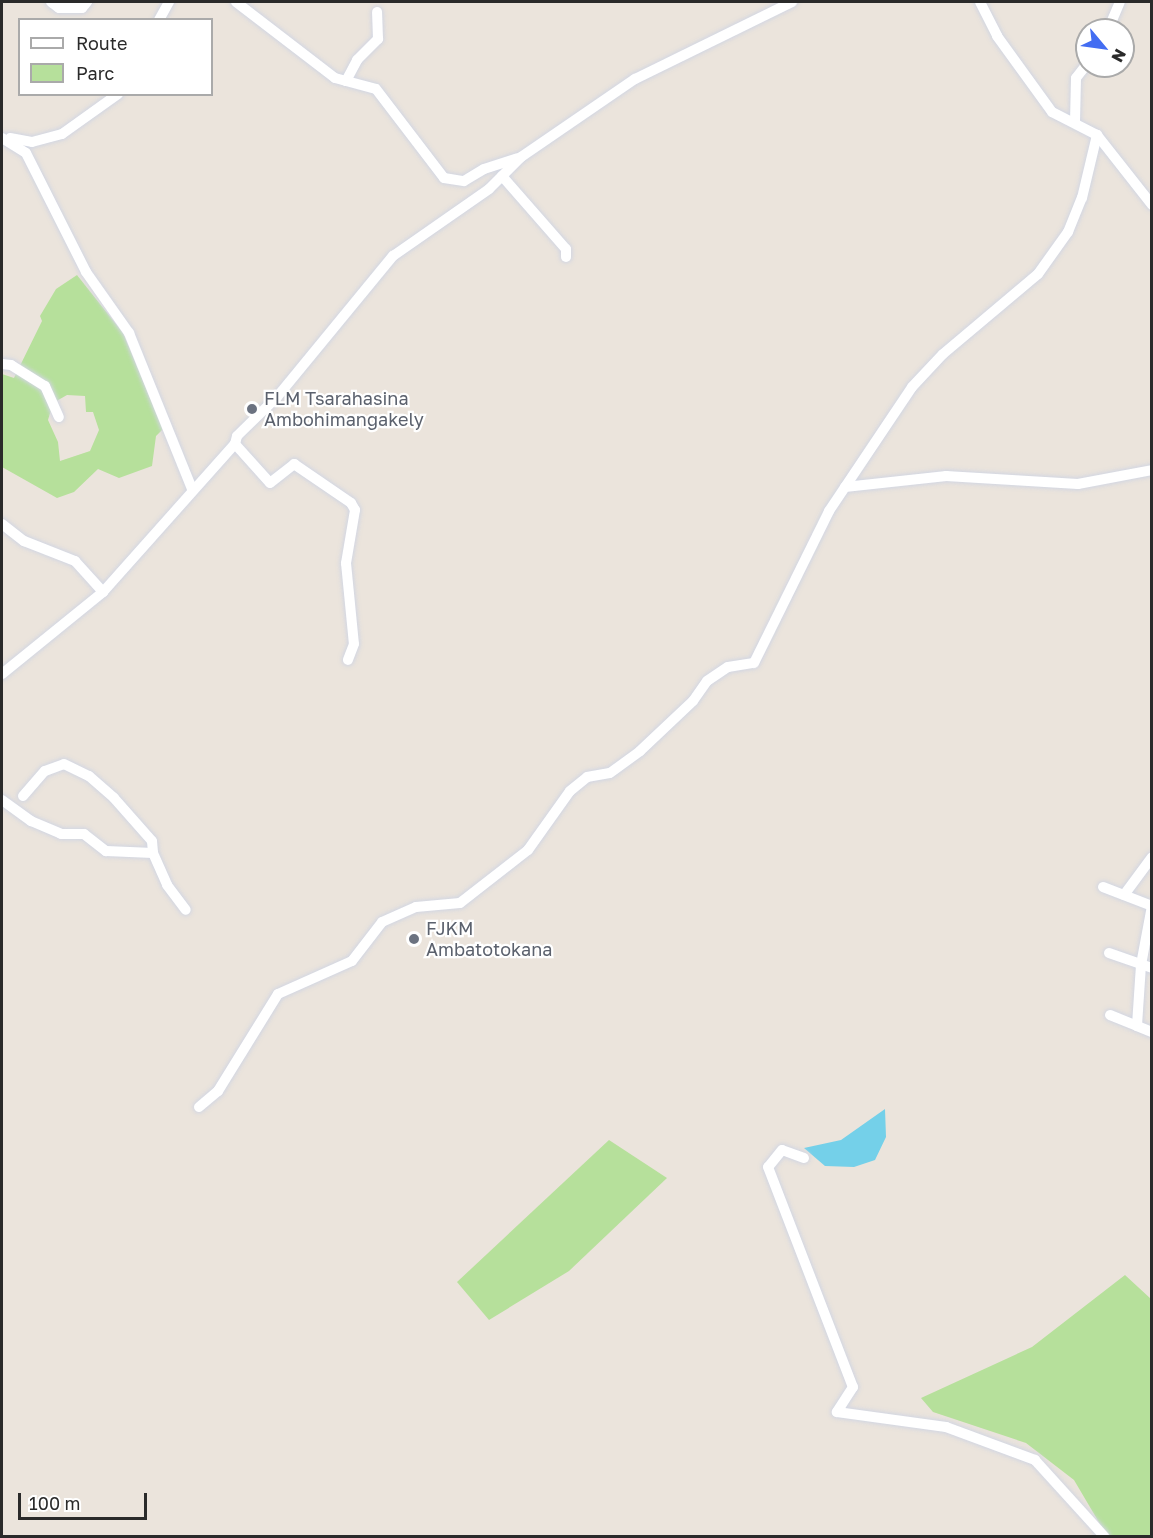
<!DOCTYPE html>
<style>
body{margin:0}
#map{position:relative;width:1153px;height:1538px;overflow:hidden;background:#ebe4dc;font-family:"Golos Text",sans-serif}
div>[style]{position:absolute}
.green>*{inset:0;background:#b6e09b}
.water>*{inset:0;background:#74d0e9}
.roads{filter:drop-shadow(0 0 2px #d2d6e2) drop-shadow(0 0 2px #d2d6e2)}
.street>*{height:10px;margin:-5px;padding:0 5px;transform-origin:5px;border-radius:5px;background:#fff}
.dots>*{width:16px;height:16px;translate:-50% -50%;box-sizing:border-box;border:3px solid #fff;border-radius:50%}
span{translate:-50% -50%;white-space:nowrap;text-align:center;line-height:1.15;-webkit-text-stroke:4.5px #fff;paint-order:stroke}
.worship-label{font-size:18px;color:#5b616d}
.left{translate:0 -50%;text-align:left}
.frame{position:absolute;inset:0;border:3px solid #2a2a2a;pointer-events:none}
.legend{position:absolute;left:18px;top:18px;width:195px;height:78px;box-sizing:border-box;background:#fff;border:2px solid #aaa;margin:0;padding:8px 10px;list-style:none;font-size:18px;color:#2a2a2a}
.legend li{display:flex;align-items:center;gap:12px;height:30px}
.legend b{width:30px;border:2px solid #aaa}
.north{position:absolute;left:1075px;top:18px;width:60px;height:60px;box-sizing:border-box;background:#fff;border:2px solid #aaa;border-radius:50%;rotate:119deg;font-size:16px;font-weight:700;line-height:24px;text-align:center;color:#2a2a2a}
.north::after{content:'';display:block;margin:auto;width:21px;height:27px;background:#436df2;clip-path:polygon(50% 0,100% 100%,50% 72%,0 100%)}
.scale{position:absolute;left:18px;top:1493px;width:129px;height:27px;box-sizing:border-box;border:3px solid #2a2a2a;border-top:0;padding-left:8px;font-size:18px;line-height:21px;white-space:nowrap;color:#2a2a2a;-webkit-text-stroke:4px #fff;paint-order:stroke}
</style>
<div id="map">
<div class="green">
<i style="clip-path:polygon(evenodd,77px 275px,123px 333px,163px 429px,156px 436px,152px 466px,119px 478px,98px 469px,74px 492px,57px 498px,2px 467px,2px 374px,14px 378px,42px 321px,40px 316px,56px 289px,77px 275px,67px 395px,85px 396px,86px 412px,93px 412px,99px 430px,90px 451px,60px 461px,58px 442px,48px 420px,53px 403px,67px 395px)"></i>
<i style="clip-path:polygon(609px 1140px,667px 1178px,569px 1271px,489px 1320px,457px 1282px)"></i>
<i style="clip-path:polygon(1125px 1275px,1151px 1299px,1151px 1536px,1107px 1536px,1074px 1480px,1026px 1443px,933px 1412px,921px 1398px,1032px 1347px)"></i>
</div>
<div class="water">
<i style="clip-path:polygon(885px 1109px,886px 1137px,875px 1160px,854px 1167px,825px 1166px,804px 1148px,841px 1140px)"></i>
</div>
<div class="roads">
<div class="street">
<i style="left:51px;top:2px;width:10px;rotate:37deg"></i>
<i style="left:59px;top:8px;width:23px"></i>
<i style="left:82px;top:8px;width:8px;rotate:-50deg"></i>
<i style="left:236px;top:2px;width:125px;rotate:37.5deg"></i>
<i style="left:335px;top:78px;width:42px;rotate:15deg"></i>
<i style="left:376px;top:89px;width:112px;rotate:52.6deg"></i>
<i style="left:444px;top:178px;width:20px;rotate:9deg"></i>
<i style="left:464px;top:181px;width:23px;rotate:-31deg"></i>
<i style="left:484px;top:169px;width:35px;rotate:-18deg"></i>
<i style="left:980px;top:2px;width:38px;rotate:63deg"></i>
<i style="left:997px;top:36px;width:94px;rotate:54.1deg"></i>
<i style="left:1052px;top:112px;width:51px;rotate:27.1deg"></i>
<i style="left:1097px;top:135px;width:89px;rotate:51.8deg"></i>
<i style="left:159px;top:20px;width:21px;rotate:-61deg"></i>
<i style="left:1108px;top:30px;width:30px;rotate:-67deg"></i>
<i style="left:346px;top:81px;width:24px;rotate:-62deg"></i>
<i style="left:357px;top:60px;width:30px;rotate:-45deg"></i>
<i style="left:378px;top:39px;width:27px;rotate:-92deg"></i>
<i style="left:1075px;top:122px;width:44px;rotate:-88.7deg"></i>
<i style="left:1076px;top:78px;width:18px;rotate:-52deg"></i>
<i style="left:2px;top:138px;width:28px;rotate:32deg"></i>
<i style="left:26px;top:153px;width:133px;rotate:63.2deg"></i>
<i style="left:86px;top:272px;width:75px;rotate:54.8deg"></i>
<i style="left:129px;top:333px;width:168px;rotate:68deg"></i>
<i style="left:10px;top:138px;width:22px;rotate:10deg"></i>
<i style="left:32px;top:142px;width:31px;rotate:-15deg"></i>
<i style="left:62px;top:134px;width:69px;rotate:-35.5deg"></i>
<i style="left:502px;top:176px;width:97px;rotate:48.8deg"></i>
<i style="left:566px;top:249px;width:8px;rotate:90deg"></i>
<i style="left:2px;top:364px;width:9px;rotate:6deg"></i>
<i style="left:11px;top:365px;width:40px;rotate:32deg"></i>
<i style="left:45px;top:386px;width:34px;rotate:66deg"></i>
<i style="left:235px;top:444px;width:52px;rotate:48.1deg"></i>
<i style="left:270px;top:483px;width:31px;rotate:-38deg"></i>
<i style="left:294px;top:464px;width:69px;rotate:34.4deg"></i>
<i style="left:351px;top:503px;width:8px;rotate:60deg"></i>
<i style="left:355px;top:510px;width:54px;rotate:99.6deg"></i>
<i style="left:346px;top:563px;width:81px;rotate:84.4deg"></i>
<i style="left:354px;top:644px;width:17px;rotate:111deg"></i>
<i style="left:845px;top:487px;width:102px;rotate:-6.2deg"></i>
<i style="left:946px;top:476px;width:132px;rotate:3.5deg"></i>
<i style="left:1078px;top:484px;width:75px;rotate:-10.7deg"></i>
<i style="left:2px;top:524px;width:28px;rotate:38deg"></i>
<i style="left:24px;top:541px;width:55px;rotate:21.4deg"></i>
<i style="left:75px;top:561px;width:42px;rotate:47.9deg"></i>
<i style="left:2px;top:674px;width:130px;rotate:-39.1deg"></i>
<i style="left:103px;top:592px;width:198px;rotate:-48.3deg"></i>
<i style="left:235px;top:444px;width:8px;rotate:-76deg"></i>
<i style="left:237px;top:436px;width:56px;rotate:-44.3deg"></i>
<i style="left:277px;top:397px;width:183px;rotate:-50.6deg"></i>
<i style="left:393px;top:256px;width:117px;rotate:-34.9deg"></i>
<i style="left:489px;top:189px;width:45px;rotate:-45deg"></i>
<i style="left:521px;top:157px;width:138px;rotate:-34.4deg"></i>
<i style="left:635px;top:79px;width:175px;rotate:-26.1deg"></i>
<i style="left:23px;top:796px;width:33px;rotate:-49deg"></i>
<i style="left:45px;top:771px;width:20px;rotate:-20deg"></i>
<i style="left:64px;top:764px;width:28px;rotate:26deg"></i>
<i style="left:89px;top:776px;width:33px;rotate:41deg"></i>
<i style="left:114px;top:798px;width:57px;rotate:48.5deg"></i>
<i style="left:152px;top:841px;width:12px;rotate:85deg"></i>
<i style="left:2px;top:800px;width:36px;rotate:36deg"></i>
<i style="left:31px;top:821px;width:33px;rotate:23deg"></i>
<i style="left:61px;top:834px;width:23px"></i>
<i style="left:84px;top:834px;width:28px;rotate:38deg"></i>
<i style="left:106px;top:851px;width:47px;rotate:2.4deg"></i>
<i style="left:153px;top:853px;width:35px;rotate:66deg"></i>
<i style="left:167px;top:885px;width:31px;rotate:53deg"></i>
<i style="left:1103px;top:887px;width:53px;rotate:21.2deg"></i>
<i style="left:1124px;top:895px;width:47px;rotate:-53.6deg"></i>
<i style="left:1152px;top:906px;width:60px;rotate:100.6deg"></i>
<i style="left:1141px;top:965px;width:61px;rotate:93.8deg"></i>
<i style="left:1137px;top:1026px;width:16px;rotate:22deg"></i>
<i style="left:1109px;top:953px;width:46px;rotate:19.2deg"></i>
<i style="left:1110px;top:1015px;width:29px;rotate:22deg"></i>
<i style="left:199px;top:1107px;width:25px;rotate:-40deg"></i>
<i style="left:218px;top:1091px;width:114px;rotate:-58.3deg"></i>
<i style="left:278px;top:994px;width:81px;rotate:-24deg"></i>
<i style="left:352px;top:961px;width:49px;rotate:-52.4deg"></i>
<i style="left:382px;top:922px;width:37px;rotate:-24deg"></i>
<i style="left:416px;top:907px;width:44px;rotate:-5.2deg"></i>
<i style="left:460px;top:903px;width:86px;rotate:-37.9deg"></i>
<i style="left:528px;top:850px;width:72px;rotate:-54.6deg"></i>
<i style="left:570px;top:791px;width:22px;rotate:-39deg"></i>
<i style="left:587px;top:777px;width:23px;rotate:-10deg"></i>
<i style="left:610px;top:773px;width:37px;rotate:-36deg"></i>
<i style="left:640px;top:751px;width:73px;rotate:-43.3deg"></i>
<i style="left:693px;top:701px;width:24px;rotate:-55deg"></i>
<i style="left:707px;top:681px;width:25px;rotate:-34deg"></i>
<i style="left:728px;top:667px;width:26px;rotate:-9deg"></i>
<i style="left:754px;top:663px;width:169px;rotate:-63.7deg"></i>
<i style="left:829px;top:511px;width:149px;rotate:-56.2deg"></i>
<i style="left:912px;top:387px;width:45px;rotate:-46.8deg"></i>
<i style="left:943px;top:354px;width:124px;rotate:-40.1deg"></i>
<i style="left:1038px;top:274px;width:52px;rotate:-54.5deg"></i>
<i style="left:1068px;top:232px;width:37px;rotate:-68deg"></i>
<i style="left:1082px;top:198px;width:65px;rotate:-76.6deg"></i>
<i style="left:804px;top:1158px;width:23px;rotate:-160deg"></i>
<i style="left:782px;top:1150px;width:22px;rotate:129deg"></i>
<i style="left:768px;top:1167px;width:236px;rotate:68.9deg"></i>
<i style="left:853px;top:1387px;width:30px;rotate:123deg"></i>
<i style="left:837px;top:1412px;width:110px;rotate:7.8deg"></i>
<i style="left:946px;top:1427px;width:95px;rotate:20.3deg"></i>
<i style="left:1035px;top:1460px;width:103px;rotate:47.8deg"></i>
</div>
</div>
<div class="dots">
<i style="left:252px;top:409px;background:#6b7280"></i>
<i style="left:414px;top:939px;background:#6b7280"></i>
</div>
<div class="worship-label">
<span class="left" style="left:264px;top:409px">FLM Tsarahasina<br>Ambohimangakely</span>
<span class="left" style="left:426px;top:939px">FJKM<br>Ambatotokana</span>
</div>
<div class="frame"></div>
<ul class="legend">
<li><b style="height:8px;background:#fff"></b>Route</li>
<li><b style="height:16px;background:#b6e09b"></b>Parc</li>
</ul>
<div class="north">N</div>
<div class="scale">100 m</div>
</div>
